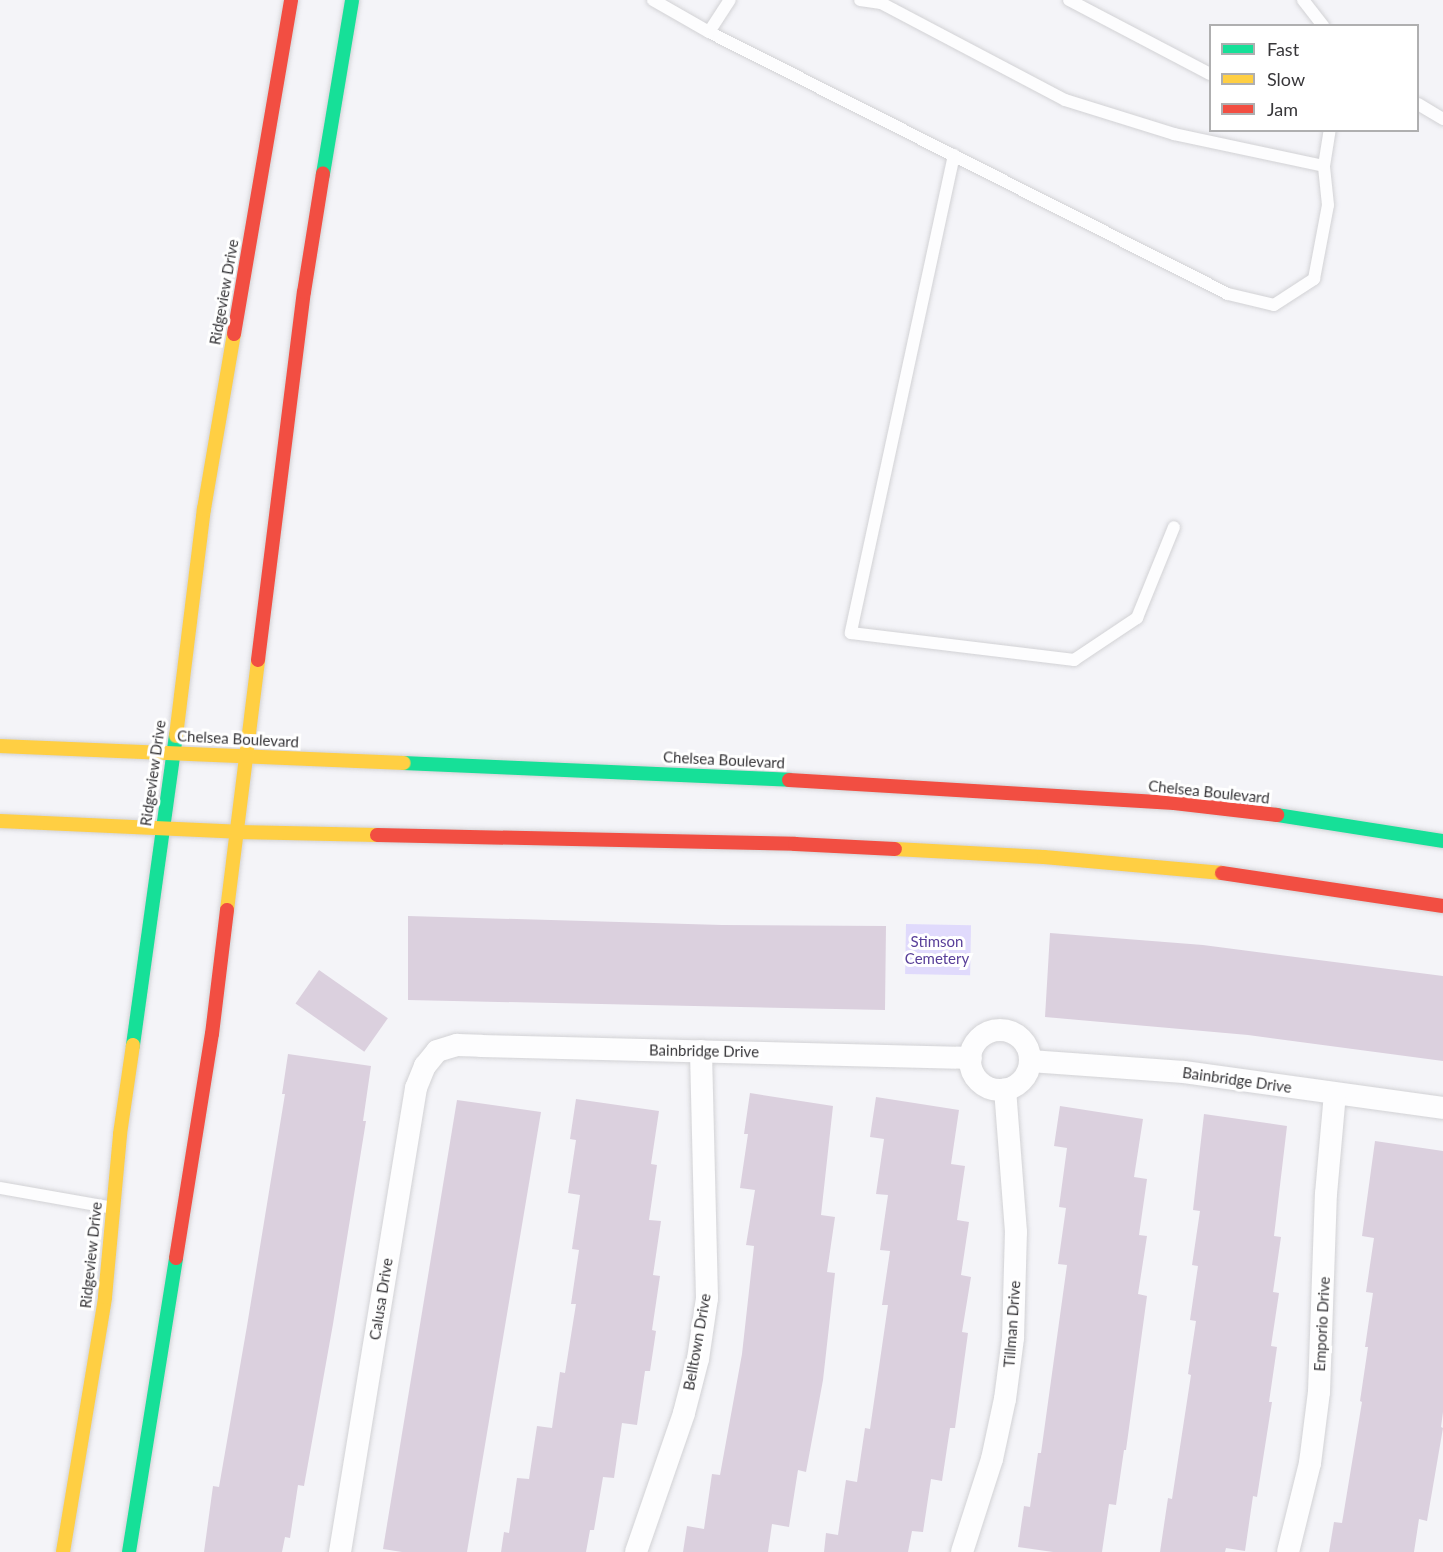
<!DOCTYPE html>
<style>
body{margin:0}
#map{position:relative;width:1443px;height:1552px;overflow:hidden;background:#f4f4f8;font-family:Lato,sans-serif}
div>[style]{position:absolute}
.green>*{inset:0;background:#e0dafc;transform-origin:0 0}
.building>*{inset:0;background:#dbd0de;transform-origin:0 0}
.roads{filter:drop-shadow(0 0 2px #d2d2d5) drop-shadow(0 0 2px #d2d2d5)}
.lane>*{height:12px;margin:-6px;padding:0 6px;transform-origin:6px;border-radius:6px;background:#fdfdfe}
.street>*{height:22px;margin:-11px;padding:0 11px;transform-origin:11px;border-radius:11px;background:#fdfdfe}
.street>.ring{margin:-11px;padding:0;box-sizing:content-box;background:none;border:22px solid #fdfdfe;border-radius:50%}
.fast>*{height:14px;margin:-7px;padding:0 7px;transform-origin:7px;border-radius:7px;background:#16e098}
.slow>*{height:14px;margin:-7px;padding:0 7px;transform-origin:7px;border-radius:7px;background:#ffcf43}
.jam>*{height:14px;margin:-7px;padding:0 7px;transform-origin:7px;border-radius:7px;background:#f24e42}
span{translate:-50% -50%;white-space:nowrap;text-align:center;line-height:1.15;-webkit-text-stroke:6px #fff;paint-order:stroke}
.street-label{font-size:15px;color:#38373a}
.park-label{font-size:15px;color:#593f99}
.legend{position:absolute;left:1209px;top:24px;width:210px;height:108px;box-sizing:border-box;background:#fff;border:2px solid #afafb0;margin:0;padding:8px 10px;list-style:none;font-size:18px;color:#38373a}
.legend li{display:flex;align-items:center;gap:12px;height:30px}
.legend b{width:30px;border:2px solid #afafb0}
</style>
<div id="map">
<div class="green">
<i style="left:906px;top:924px;width:65px;height:50px;rotate:1deg"></i>
</div>
<div class="building">
<i style="clip-path:polygon(408px 916px,722px 925px,886px 926px,885px 1010px,408px 1000px)"></i>
<i style="clip-path:polygon(1050px 933px,1203px 945px,1443px 976px,1443px 1061px,1248px 1035px,1045px 1017px)"></i>
<i style="left:319px;top:970px;width:84px;height:41px;rotate:35deg"></i>
<i style="clip-path:polygon(288px 1054px,371px 1066px,363px 1121px,366px 1121px,333px 1324px,304px 1486px,298px 1485px,290px 1538px,285px 1537px,282px 1552px,204px 1552px,213px 1486px,219px 1487px,247px 1326px,285px 1094px,282px 1094px)"></i>
<i style="clip-path:polygon(750px 1093px,833px 1106px,821px 1215px,835px 1217px,827px 1272px,835px 1273px,823px 1380px,806px 1472px,798px 1470px,789px 1527px,772px 1524px,768px 1552px,683px 1552px,687px 1526px,704px 1529px,712px 1474px,720px 1475px,742px 1354px,754px 1246px,746px 1245px,755px 1190px,740px 1188px,748px 1134px,744px 1134px)"></i>
<i style="clip-path:polygon(876px 1097px,959px 1110px,951px 1164px,965px 1166px,957px 1220px,969px 1222px,961px 1275px,971px 1277px,962px 1332px,968px 1333px,955px 1428px,950px 1428px,942px 1481px,931px 1479px,923px 1532px,912px 1531px,908px 1552px,824px 1552px,826px 1533px,838px 1535px,846px 1480px,857px 1482px,865px 1428px,870px 1429px,888px 1305px,882px 1305px,890px 1251px,880px 1250px,888px 1195px,876px 1194px,884px 1139px,870px 1137px)"></i>
<i style="clip-path:polygon(576px 1099px,659px 1111px,651px 1164px,657px 1165px,649px 1220px,661px 1221px,653px 1275px,660px 1276px,652px 1330px,656px 1331px,650px 1371px,645px 1371px,637px 1425px,622px 1423px,614px 1478px,603px 1477px,594px 1530px,590px 1530px,586px 1552px,501px 1552px,504px 1532px,509px 1533px,517px 1478px,529px 1479px,537px 1426px,552px 1428px,560px 1372px,565px 1373px,576px 1304px,571px 1304px,579px 1250px,572px 1249px,580px 1195px,568px 1193px,576px 1140px,570px 1139px)"></i>
<i style="clip-path:polygon(457px 1100px,541px 1112px,467px 1552px,402px 1552px,383px 1549px)"></i>
<i style="clip-path:polygon(1060px 1106px,1143px 1119px,1134px 1177px,1147px 1179px,1139px 1235px,1147px 1236px,1138px 1294px,1147px 1296px,1126px 1450px,1124px 1450px,1116px 1505px,1109px 1504px,1102px 1552px,1053px 1552px,1018px 1547px,1024px 1506px,1030px 1507px,1038px 1453px,1041px 1453px,1067px 1265px,1058px 1264px,1066px 1208px,1059px 1207px,1067px 1148px,1054px 1146px)"></i>
<i style="clip-path:polygon(1204px 1114px,1287px 1126px,1274px 1236px,1281px 1237px,1273px 1292px,1279px 1293px,1271px 1346px,1277px 1347px,1269px 1402px,1272px 1402px,1257px 1497px,1253px 1496px,1245px 1551px,1226px 1548px,1225px 1552px,1160px 1552px,1168px 1498px,1172px 1499px,1191px 1375px,1188px 1374px,1196px 1321px,1190px 1320px,1198px 1266px,1192px 1265px,1200px 1211px,1193px 1210px)"></i>
<i style="clip-path:polygon(1375px 1141px,1443px 1151px,1443px 1412px,1441px 1427px,1443px 1428px,1427px 1521px,1419px 1519px,1414px 1552px,1329px 1552px,1334px 1522px,1342px 1523px,1362px 1402px,1360px 1401px,1368px 1347px,1365px 1347px,1373px 1293px,1366px 1292px,1374px 1238px,1362px 1236px)"></i>
</div>
<div class="roads">
<div class="lane">
<i style="left:653px;top:0;width:64px;rotate:29.7deg"></i>
<i style="left:709px;top:32px;width:581px;rotate:26.79deg"></i>
<i style="left:1228px;top:294px;width:47px;rotate:13.4deg"></i>
<i style="left:1274px;top:305px;width:48px;rotate:-33deg"></i>
<i style="left:1314px;top:279px;width:75px;rotate:-79.3deg"></i>
<i style="left:1328px;top:205px;width:39px;rotate:-96deg"></i>
<i style="left:1324px;top:166px;width:153px;rotate:-168deg"></i>
<i style="left:1174px;top:134px;width:114px;rotate:-162.7deg"></i>
<i style="left:1065px;top:100px;width:208px;rotate:-152.2deg"></i>
<i style="left:881px;top:3px;width:21px;rotate:-172deg"></i>
<i style="left:1069px;top:0;width:159px;rotate:27.7deg"></i>
<i style="left:1303px;top:0;width:33px;rotate:52deg"></i>
<i style="left:709px;top:32px;width:38px;rotate:-57deg"></i>
<i style="left:1418px;top:104px;width:29px;rotate:31deg"></i>
<i style="left:954px;top:155px;width:489px;rotate:102.2deg"></i>
<i style="left:851px;top:633px;width:225px;rotate:6.9deg"></i>
<i style="left:1074px;top:660px;width:76px;rotate:-33.7deg"></i>
<i style="left:1137px;top:618px;width:98px;rotate:-67.9deg"></i>
<i style="left:1324px;top:166px;width:36px;rotate:-81deg"></i>
<i style="left:0;top:1188px;width:115px;rotate:10deg"></i>
</div>
<div class="street">
<i class="ring" style="left:970px;top:1030px;width:38px;height:38px"></i>
<i style="left:1030px;top:1061px;width:154px;rotate:4.1deg"></i>
<i style="left:1184px;top:1072px;width:261px;rotate:7.9deg"></i>
<i style="left:340px;top:1552px;width:470px;rotate:-80.7deg"></i>
<i style="left:416px;top:1088px;width:24px;rotate:-68deg"></i>
<i style="left:425px;top:1066px;width:19px;rotate:-51deg"></i>
<i style="left:437px;top:1051px;width:21px;rotate:-17deg"></i>
<i style="left:457px;top:1045px;width:24px;rotate:2deg"></i>
<i style="left:481px;top:1046px;width:490px;rotate:1.4deg"></i>
<i style="left:636px;top:1552px;width:147px;rotate:-70.9deg"></i>
<i style="left:684px;top:1413px;width:56px;rotate:-75.5deg"></i>
<i style="left:698px;top:1359px;width:62px;rotate:-81.6deg"></i>
<i style="left:707px;top:1298px;width:247px;rotate:-91.4deg"></i>
<i style="left:962px;top:1552px;width:98px;rotate:-72.1deg"></i>
<i style="left:992px;top:1459px;width:61px;rotate:-77.8deg"></i>
<i style="left:1005px;top:1399px;width:62px;rotate:-82.5deg"></i>
<i style="left:1013px;top:1338px;width:106px;rotate:-88.4deg"></i>
<i style="left:1016px;top:1232px;width:143px;rotate:-94.4deg"></i>
<i style="left:1288px;top:1552px;width:92px;rotate:-76.1deg"></i>
<i style="left:1310px;top:1463px;width:72px;rotate:-82.8deg"></i>
<i style="left:1319px;top:1392px;width:198px;rotate:-88deg"></i>
<i style="left:1326px;top:1194px;width:101px;rotate:-84.9deg"></i>
</div>
<div class="fast">
<i style="left:323px;top:174px;width:176px;rotate:-80.5deg"></i>
<i style="left:404px;top:763px;width:385px;rotate:2.5deg"></i>
<i style="left:1277px;top:815px;width:168px;rotate:8.9deg"></i>
<i style="left:133px;top:1045px;width:312px;rotate:-82.1deg"></i>
<i style="left:129px;top:1552px;width:298px;rotate:-80.9deg"></i>
</div>
<div class="slow">
<i style="left:176px;top:736px;width:229px;rotate:-83deg"></i>
<i style="left:204px;top:509px;width:178px;rotate:-80.3deg"></i>
<i style="left:0;top:746px;width:404px;rotate:2.4deg"></i>
<i style="left:0;top:821px;width:238px;rotate:2.6deg"></i>
<i style="left:238px;top:832px;width:139px;rotate:1.2deg"></i>
<i style="left:895px;top:849px;width:149px;rotate:3.1deg"></i>
<i style="left:1044px;top:857px;width:179px;rotate:5.1deg"></i>
<i style="left:227px;top:910px;width:252px;rotate:-82.9deg"></i>
<i style="left:63px;top:1552px;width:258px;rotate:-80.6deg"></i>
<i style="left:105px;top:1297px;width:164px;rotate:-84.7deg"></i>
<i style="left:120px;top:1134px;width:90px;rotate:-81.7deg"></i>
</div>
<div class="jam">
<i style="left:234px;top:334px;width:339px;rotate:-80.3deg"></i>
<i style="left:258px;top:660px;width:371px;rotate:-82.9deg"></i>
<i style="left:304px;top:292px;width:120px;rotate:-80.9deg"></i>
<i style="left:789px;top:780px;width:386px;rotate:3.4deg"></i>
<i style="left:1174px;top:803px;width:104px;rotate:6.6deg"></i>
<i style="left:377px;top:835px;width:418px;rotate:1.2deg"></i>
<i style="left:795px;top:844px;width:100px;rotate:2.9deg"></i>
<i style="left:1222px;top:873px;width:223px;rotate:8.5deg"></i>
<i style="left:176px;top:1258px;width:227px;rotate:-80.9deg"></i>
<i style="left:212px;top:1034px;width:125px;rotate:-83.1deg"></i>
</div>
</div>
<div class="street-label">
<span style="left:224px;top:292px;rotate:-80deg">Ridgeview Drive</span>
<span style="left:238px;top:739px;rotate:3deg">Chelsea Boulevard</span>
<span style="left:724px;top:760px;rotate:3deg">Chelsea Boulevard</span>
<span style="left:153px;top:773px;rotate:-82deg">Ridgeview Drive</span>
<span style="left:1209px;top:792px;rotate:6deg">Chelsea Boulevard</span>
<span style="left:704px;top:1051px;rotate:1deg">Bainbridge Drive</span>
<span style="left:1237px;top:1080px;rotate:8deg">Bainbridge Drive</span>
<span style="left:91px;top:1255px;rotate:-84deg">Ridgeview Drive</span>
<span style="left:381px;top:1299px;rotate:-81deg">Calusa Drive</span>
<span style="left:1012px;top:1324px;rotate:-86deg">Tillman Drive</span>
<span style="left:1322px;top:1324px;rotate:-87deg">Emporio Drive</span>
<span style="left:697px;top:1342px;rotate:-80deg">Belltown Drive</span>
</div>
<div class="park-label">
<span style="left:937px;top:950px">Stimson<br>Cemetery</span>
</div>
<ul class="legend">
<li><b style="height:8px;background:#16e098"></b>Fast</li>
<li><b style="height:8px;background:#ffcf43"></b>Slow</li>
<li><b style="height:8px;background:#f24e42"></b>Jam</li>
</ul>
</div>
